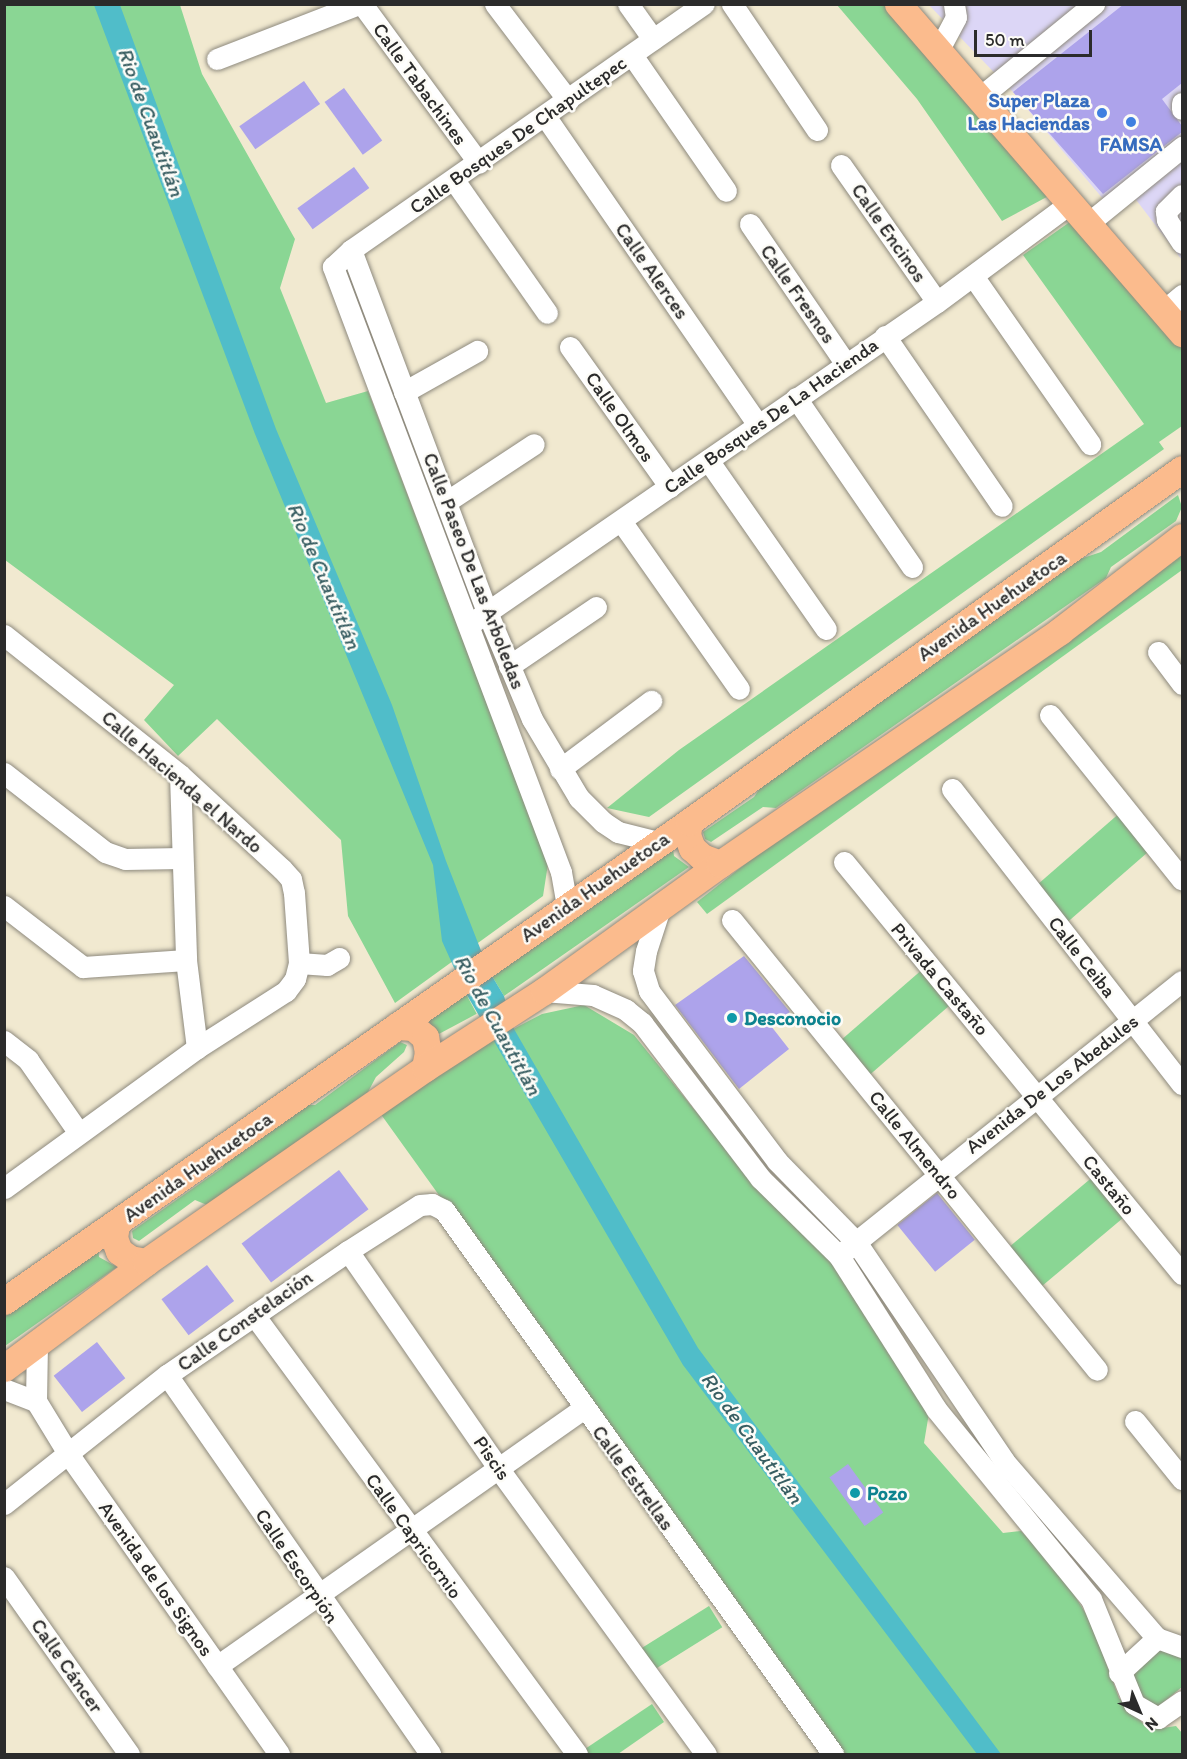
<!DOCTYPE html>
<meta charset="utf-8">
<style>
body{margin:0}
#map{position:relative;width:1187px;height:1759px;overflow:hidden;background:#f1e9d0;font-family:Itim,sans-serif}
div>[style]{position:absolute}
.built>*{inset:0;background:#dcd6f6}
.green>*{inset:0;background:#8ad694;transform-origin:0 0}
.water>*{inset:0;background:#50bdc9}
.building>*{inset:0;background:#ada3eb;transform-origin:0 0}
.roads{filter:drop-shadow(0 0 2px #8e8a7e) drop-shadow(0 0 2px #8e8a7e)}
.minor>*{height:21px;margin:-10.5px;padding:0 10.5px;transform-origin:10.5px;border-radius:10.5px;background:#fff}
.major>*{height:27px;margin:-13.5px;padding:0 13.5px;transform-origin:13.5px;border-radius:13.5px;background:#fbbb8d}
.dots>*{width:16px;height:16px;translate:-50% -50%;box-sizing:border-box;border:3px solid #fdfcf7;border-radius:50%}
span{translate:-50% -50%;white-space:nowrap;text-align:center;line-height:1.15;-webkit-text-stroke:5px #fdfcf7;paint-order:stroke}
.street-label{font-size:20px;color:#2b2b2b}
.shop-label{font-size:20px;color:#366cbe;font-weight:700}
.right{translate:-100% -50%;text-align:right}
.culture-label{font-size:20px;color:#0d838f;font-weight:700}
.left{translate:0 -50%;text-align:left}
.water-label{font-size:21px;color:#385e62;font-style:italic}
.frame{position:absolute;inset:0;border:6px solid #2b2b2b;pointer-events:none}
.north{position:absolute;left:1109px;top:1681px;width:60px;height:60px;-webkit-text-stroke:4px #fdfcf7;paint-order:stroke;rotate:136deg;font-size:16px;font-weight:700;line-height:24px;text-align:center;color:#2b2b2b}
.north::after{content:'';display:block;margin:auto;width:21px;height:27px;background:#2b2b2b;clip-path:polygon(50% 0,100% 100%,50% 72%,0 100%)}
.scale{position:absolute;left:974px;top:30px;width:118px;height:27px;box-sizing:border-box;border:3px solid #2b2b2b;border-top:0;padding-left:8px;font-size:18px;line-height:21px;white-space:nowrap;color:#2b2b2b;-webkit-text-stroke:4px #fdfcf7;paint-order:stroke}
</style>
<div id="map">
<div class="built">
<i style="clip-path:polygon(929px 5px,1182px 5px,1182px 260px,1124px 184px,1104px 200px,1013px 92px)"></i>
</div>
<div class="green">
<i style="clip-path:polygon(5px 5px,180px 5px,202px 74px,295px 239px,280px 288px,326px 403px,368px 391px,548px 864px,543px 896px,395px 1003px,348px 916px,341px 840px,217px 719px,178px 756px,144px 720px,174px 685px,5px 560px)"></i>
<i style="clip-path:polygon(837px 5px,895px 5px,1056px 192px,1002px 221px,917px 99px)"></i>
<i style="clip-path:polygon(1074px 219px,1182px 349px,1182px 426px,1159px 442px,1164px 449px,649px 817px,607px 808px,679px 750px,1144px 424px,1023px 255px)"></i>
<i style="clip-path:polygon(1178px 495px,1182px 507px,1176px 521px,1111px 567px,1106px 578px,776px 808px,763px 807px,711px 842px,705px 839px,703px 832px,754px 797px,769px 775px,1074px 561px,1101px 552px)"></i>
<i style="clip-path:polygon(1182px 549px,1182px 570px,707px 914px,697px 902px,787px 831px)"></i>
<i style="left:1122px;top:811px;width:48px;height:118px;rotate:49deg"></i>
<i style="clip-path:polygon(672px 843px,674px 856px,689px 867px,504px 996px,489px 971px)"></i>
<i style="left:924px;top:968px;width:45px;height:114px;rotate:49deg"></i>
<i style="left:464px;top:990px;width:27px;height:54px;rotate:62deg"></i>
<i style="clip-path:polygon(584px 1005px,634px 1035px,693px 1108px,846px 1277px,929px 1413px,924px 1443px,1003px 1533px,1021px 1531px,1060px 1572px,1091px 1622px,1119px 1698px,1149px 1730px,1176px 1726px,1182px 1733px,1182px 1754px,840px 1754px,380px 1113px,492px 1040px,542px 1014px)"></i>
<i style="clip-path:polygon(400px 1042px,407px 1045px,404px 1052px,376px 1077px,368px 1092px,207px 1205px,195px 1200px,139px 1241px,133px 1238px,132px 1231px,222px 1168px,230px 1152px,300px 1105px,315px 1105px)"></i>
<i style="left:1095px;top:1175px;width:51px;height:117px;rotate:50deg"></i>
<i style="clip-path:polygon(98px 1244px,99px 1257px,117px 1267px,5px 1346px,5px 1309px)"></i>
<i style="left:709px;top:1606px;width:25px;height:84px;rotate:58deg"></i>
<i style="clip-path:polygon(1153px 1650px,1182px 1653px,1182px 1687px,1159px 1706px,1137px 1701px,1131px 1667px)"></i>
<i style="clip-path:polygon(652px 1704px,664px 1722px,618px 1754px,584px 1754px,582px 1751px)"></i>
</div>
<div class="water">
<i style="clip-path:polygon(94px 5px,120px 5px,276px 429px,392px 705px,446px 861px,489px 971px,504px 996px,514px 1029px,698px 1348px,1001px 1754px,977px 1754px,683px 1365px,464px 990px,442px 941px,433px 865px,255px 434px)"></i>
</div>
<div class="building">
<i style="clip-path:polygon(1124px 4px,1182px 4px,1182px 83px,1162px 99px,1182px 126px,1182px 132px,1103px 194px,1013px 92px)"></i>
<i style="left:304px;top:81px;width:28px;height:79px;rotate:55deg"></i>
<i style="left:344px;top:88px;width:65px;height:24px;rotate:54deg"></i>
<i style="left:354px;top:167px;width:26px;height:70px;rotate:54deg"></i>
<i style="clip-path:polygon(744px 956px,790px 1012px,771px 1026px,789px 1049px,739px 1089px,675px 1005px)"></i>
<i style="left:339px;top:1170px;width:49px;height:122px;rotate:53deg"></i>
<i style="left:937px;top:1193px;width:60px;height:51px;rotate:51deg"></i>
<i style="left:207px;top:1265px;width:45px;height:57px;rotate:53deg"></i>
<i style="left:97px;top:1342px;width:46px;height:55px;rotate:52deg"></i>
<i style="left:848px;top:1464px;width:60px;height:23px;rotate:54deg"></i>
</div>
<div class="roads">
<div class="minor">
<i style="left:362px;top:4px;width:197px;rotate:53.7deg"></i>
<i style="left:495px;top:4px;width:121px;rotate:52.8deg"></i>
<i style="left:628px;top:4px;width:43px;rotate:54.5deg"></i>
<i style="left:732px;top:4px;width:152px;rotate:56deg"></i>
<i style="left:938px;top:51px;width:38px;rotate:-62deg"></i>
<i style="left:956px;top:17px;width:13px;rotate:-99deg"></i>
<i style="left:632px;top:55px;width:165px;rotate:55.3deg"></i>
<i style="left:217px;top:59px;width:152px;rotate:-21.2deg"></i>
<i style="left:979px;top:98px;width:149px;rotate:-39.3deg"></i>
<i style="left:1182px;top:103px;width:6px;rotate:90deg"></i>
<i style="left:545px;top:116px;width:375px;rotate:55.4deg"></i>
<i style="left:841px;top:165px;width:167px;rotate:55deg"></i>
<i style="left:454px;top:180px;width:162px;rotate:55deg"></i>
<i style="left:1182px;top:195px;width:23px;rotate:135deg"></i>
<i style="left:1166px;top:211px;width:9px;rotate:84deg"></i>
<i style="left:1167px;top:220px;width:27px;rotate:57deg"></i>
<i style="left:750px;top:224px;width:170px;rotate:55.6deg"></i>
<i style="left:1086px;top:225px;width:124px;rotate:-39.1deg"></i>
<i style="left:351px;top:250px;width:387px;rotate:69.4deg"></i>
<i style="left:487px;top:612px;width:116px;rotate:67.2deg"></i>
<i style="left:532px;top:719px;width:92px;rotate:59.3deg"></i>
<i style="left:579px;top:798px;width:34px;rotate:45deg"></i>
<i style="left:603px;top:822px;width:18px;rotate:34deg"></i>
<i style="left:618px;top:832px;width:41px;rotate:14deg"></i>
<i style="left:973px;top:276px;width:205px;rotate:55.1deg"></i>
<i style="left:1163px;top:311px;width:25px;rotate:-40deg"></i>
<i style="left:885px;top:336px;width:206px;rotate:55.5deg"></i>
<i style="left:570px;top:347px;width:172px;rotate:54.5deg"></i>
<i style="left:404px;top:392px;width:84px;rotate:-29.3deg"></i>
<i style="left:796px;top:398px;width:205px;rotate:55.5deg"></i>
<i style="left:708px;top:460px;width:206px;rotate:55.1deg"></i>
<i style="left:446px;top:502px;width:105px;rotate:-33.4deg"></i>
<i style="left:621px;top:521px;width:205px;rotate:54.9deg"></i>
<i style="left:470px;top:624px;width:567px;rotate:-34.59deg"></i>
<i style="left:937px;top:302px;width:164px;rotate:-36.6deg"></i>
<i style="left:4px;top:635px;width:225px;rotate:38.5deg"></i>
<i style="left:180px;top:775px;width:139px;rotate:42.7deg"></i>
<i style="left:282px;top:869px;width:13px;rotate:48deg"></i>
<i style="left:291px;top:879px;width:14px;rotate:78deg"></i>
<i style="left:294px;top:893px;width:70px;rotate:85.9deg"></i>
<i style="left:299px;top:963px;width:16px;rotate:104deg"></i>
<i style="left:295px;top:979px;width:15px;rotate:127deg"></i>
<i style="left:286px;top:991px;width:106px;rotate:147.4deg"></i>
<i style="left:197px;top:1048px;width:238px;rotate:144deg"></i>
<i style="left:1158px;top:652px;width:40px;rotate:53deg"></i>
<i style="left:509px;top:666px;width:105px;rotate:-34.1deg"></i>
<i style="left:1050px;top:715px;width:211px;rotate:51.3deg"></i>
<i style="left:560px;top:769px;width:114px;rotate:-36.8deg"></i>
<i style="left:4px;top:773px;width:128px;rotate:38deg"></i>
<i style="left:105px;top:852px;width:21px;rotate:19deg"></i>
<i style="left:125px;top:859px;width:56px;rotate:-1deg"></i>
<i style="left:180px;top:775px;width:185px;rotate:88.1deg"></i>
<i style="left:186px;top:960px;width:89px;rotate:82.9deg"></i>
<i style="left:952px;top:789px;width:374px;rotate:52.1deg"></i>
<i style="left:844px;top:862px;width:533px;rotate:50.63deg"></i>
<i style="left:4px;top:906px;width:100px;rotate:37.7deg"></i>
<i style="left:83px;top:967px;width:103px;rotate:-3.9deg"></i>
<i style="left:567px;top:906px;width:35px;rotate:-100deg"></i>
<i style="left:561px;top:872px;width:647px;rotate:-110.65deg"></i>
<i style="left:333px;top:267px;width:25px;rotate:-43deg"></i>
<i style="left:351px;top:250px;width:430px;rotate:-34.9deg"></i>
<i style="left:660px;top:908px;width:45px;rotate:108deg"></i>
<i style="left:646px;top:951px;width:20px;rotate:99deg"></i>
<i style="left:643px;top:971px;width:21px;rotate:73deg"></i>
<i style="left:649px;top:991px;width:213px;rotate:53deg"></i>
<i style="left:777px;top:1161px;width:113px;rotate:45.7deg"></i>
<i style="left:856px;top:1242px;width:264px;rotate:55.9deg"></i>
<i style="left:1004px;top:1461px;width:234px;rotate:49.2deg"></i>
<i style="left:1157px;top:1638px;width:27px;rotate:20deg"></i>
<i style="left:732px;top:920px;width:579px;rotate:50.95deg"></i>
<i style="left:299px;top:963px;width:28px;rotate:4deg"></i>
<i style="left:327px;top:965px;width:14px;rotate:-30deg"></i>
<i style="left:544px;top:991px;width:49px;rotate:4.7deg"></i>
<i style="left:593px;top:995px;width:36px;rotate:24deg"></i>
<i style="left:626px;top:1010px;width:21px;rotate:39deg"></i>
<i style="left:642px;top:1023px;width:195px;rotate:52.7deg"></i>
<i style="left:760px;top:1178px;width:111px;rotate:44.6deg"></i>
<i style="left:839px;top:1256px;width:181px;rotate:57.6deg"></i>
<i style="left:936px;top:1409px;width:245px;rotate:50.8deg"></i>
<i style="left:1091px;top:1599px;width:113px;rotate:67.7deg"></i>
<i style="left:1134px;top:1704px;width:28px;rotate:30deg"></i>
<i style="left:1158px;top:1718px;width:29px;rotate:-35deg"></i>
<i style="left:4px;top:1041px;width:31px;rotate:38deg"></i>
<i style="left:28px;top:1060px;width:89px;rotate:55.1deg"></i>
<i style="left:846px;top:1250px;width:430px;rotate:-38.7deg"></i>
<i style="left:348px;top:1251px;width:264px;rotate:55.3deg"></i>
<i style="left:498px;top:1468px;width:354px;rotate:54deg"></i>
<i style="left:254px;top:1315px;width:545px;rotate:53.66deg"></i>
<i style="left:37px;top:1344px;width:57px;rotate:91deg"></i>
<i style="left:36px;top:1401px;width:63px;rotate:58.6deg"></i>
<i style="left:69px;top:1455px;width:365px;rotate:54.9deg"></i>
<i style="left:167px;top:1375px;width:461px;rotate:55.2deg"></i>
<i style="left:4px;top:1389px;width:34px;rotate:21deg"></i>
<i style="left:1135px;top:1421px;width:75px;rotate:51deg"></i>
<i style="left:4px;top:1504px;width:208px;rotate:-38.4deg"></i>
<i style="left:167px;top:1375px;width:219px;rotate:-34.4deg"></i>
<i style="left:348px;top:1251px;width:85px;rotate:-32.6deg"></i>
<i style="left:420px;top:1205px;width:12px;rotate:-5deg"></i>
<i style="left:432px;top:1204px;width:13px;rotate:27deg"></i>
<i style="left:444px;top:1210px;width:669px;rotate:54.43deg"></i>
<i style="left:4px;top:1577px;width:217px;rotate:54.8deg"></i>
<i style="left:217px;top:1666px;width:447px;rotate:-35.1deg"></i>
<i style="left:1119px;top:1673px;width:52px;rotate:-42.6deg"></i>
</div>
<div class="major">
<i style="left:898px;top:4px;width:435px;rotate:49.2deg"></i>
<i style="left:689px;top:822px;width:13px;rotate:99deg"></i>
<i style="left:687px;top:835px;width:14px;rotate:69deg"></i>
<i style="left:692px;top:848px;width:13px;rotate:42deg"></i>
<i style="left:702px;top:857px;width:19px;rotate:21deg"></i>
<i style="left:397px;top:1026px;width:16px;rotate:4deg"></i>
<i style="left:413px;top:1027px;width:16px;rotate:40deg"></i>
<i style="left:425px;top:1037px;width:15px;rotate:79deg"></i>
<i style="left:428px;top:1052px;width:16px;rotate:101deg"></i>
<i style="left:116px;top:1225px;width:13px;rotate:99deg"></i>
<i style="left:114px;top:1238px;width:14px;rotate:69deg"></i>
<i style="left:119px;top:1251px;width:14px;rotate:36deg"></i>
<i style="left:130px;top:1259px;width:16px;rotate:11deg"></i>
<i style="left:4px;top:1301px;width:836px;rotate:-34.96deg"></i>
<i style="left:689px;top:822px;width:606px;rotate:-35.6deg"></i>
<i style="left:4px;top:1368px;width:177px;rotate:-36.7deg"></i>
<i style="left:146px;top:1262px;width:340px;rotate:-34.8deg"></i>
<i style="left:425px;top:1068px;width:142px;rotate:-32.9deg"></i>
<i style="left:544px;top:991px;width:217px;rotate:-35.8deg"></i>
<i style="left:720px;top:864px;width:412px;rotate:-34.4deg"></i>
<i style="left:1060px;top:631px;width:154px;rotate:-37.6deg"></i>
</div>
</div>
<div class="dots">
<i style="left:1102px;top:113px;background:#3f7fe0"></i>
<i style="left:1131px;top:122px;background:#3f7fe0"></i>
<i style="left:732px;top:1018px;background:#0f9aa8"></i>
<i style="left:855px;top:1493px;background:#0f9aa8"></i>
</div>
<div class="street-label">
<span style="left:420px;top:84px;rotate:54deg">Calle Tabachines</span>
<span style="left:518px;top:135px;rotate:-35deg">Calle Bosques De Chapultepec</span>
<span style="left:889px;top:233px;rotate:55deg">Calle Encinos</span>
<span style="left:652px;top:271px;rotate:55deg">Calle Alerces</span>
<span style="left:798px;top:294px;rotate:55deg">Calle Fresnos</span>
<span style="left:771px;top:416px;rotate:-35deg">Calle Bosques De La Hacienda</span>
<span style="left:620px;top:417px;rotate:55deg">Calle Olmos</span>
<span style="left:474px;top:571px;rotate:69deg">Calle Paseo De Las Arboledas</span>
<span style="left:992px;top:606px;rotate:-35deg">Avenida Huehuetoca</span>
<span style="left:182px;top:782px;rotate:41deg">Calle Hacienda el Nardo</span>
<span style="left:595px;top:887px;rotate:-35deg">Avenida Huehuetoca</span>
<span style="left:1082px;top:957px;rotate:52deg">Calle Ceiba</span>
<span style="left:940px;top:979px;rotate:50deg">Privada Castaño</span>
<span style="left:1052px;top:1084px;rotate:-38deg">Avenida De Los Abedules</span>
<span style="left:915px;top:1145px;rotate:51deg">Calle Almendro</span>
<span style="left:198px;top:1167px;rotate:-35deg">Avenida Huehuetoca</span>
<span style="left:1109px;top:1185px;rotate:51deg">Castaño</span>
<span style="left:245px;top:1321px;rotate:-35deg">Calle Constelación</span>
<span style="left:492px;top:1458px;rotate:55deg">Piscis</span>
<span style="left:633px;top:1478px;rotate:54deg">Calle Estrellas</span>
<span style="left:414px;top:1536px;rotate:54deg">Calle Capricornio</span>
<span style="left:297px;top:1566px;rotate:56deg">Calle Escorpión</span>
<span style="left:156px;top:1579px;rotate:55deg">Avenida de los Signos</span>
<span style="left:67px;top:1666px;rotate:55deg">Calle Cáncer</span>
</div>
<div class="shop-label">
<span class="right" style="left:1090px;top:112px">Super Plaza<br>Las Haciendas</span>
<span style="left:1131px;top:144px">FAMSA</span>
</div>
<div class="culture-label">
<span class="left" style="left:744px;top:1018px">Desconocio</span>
<span class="left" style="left:867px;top:1493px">Pozo</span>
</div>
<div class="water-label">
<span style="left:151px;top:122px;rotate:70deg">Rio de Cuautitlán</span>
<span style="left:324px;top:576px;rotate:67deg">Rio de Cuautitlán</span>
<span style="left:498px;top:1025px;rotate:61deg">Rio de Cuautitlán</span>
<span style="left:752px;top:1438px;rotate:54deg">Rio de Cuautitlán</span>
</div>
<div class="frame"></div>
<div class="north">N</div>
<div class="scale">50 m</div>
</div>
